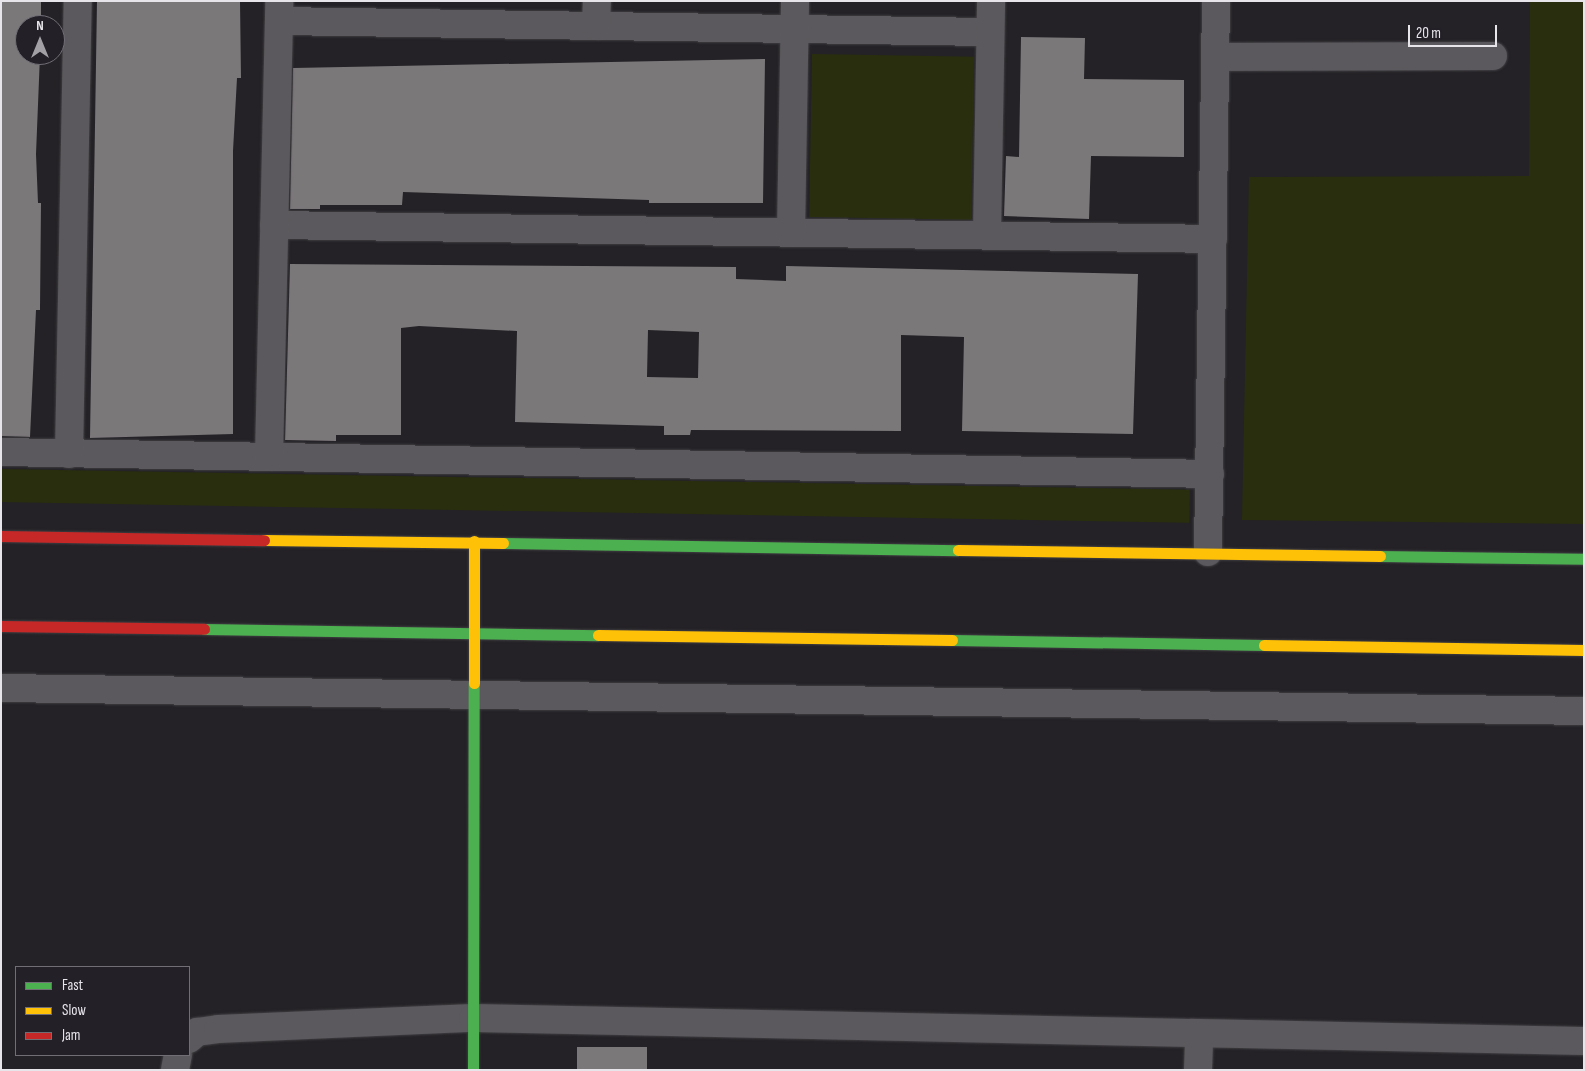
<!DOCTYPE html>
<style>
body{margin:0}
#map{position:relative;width:1585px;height:1071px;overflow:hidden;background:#242226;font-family:"Sofia Sans Condensed",sans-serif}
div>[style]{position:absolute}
.green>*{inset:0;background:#292f0e;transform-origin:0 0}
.building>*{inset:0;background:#7b787a;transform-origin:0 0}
.roads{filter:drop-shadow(0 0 1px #413f43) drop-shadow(0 0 1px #413f43)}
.street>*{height:28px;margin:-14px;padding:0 14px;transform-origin:14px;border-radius:14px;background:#5b595d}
.fast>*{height:11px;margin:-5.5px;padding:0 5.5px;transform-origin:5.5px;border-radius:5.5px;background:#4caf50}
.slow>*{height:11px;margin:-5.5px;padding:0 5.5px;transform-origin:5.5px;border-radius:5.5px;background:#ffc107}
.jam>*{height:11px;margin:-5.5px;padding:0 5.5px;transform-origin:5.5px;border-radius:5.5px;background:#c62828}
span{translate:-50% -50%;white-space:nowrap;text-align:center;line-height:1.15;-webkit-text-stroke:5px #242028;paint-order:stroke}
.frame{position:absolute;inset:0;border:2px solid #e7e4ea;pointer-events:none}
.legend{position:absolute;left:15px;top:966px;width:175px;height:90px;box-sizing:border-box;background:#242028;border:1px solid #726e76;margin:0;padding:6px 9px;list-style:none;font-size:15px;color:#e7e4ea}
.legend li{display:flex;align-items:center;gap:10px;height:25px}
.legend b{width:25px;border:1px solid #726e76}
.north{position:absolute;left:15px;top:15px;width:50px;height:50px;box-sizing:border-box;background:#242028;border:1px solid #726e76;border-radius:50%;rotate:0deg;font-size:14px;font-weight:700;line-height:20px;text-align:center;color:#e7e4ea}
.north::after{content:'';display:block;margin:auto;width:18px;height:22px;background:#a3a0a5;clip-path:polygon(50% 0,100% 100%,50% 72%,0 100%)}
.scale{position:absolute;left:1408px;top:25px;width:89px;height:22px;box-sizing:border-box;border:2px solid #e7e4ea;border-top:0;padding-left:6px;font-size:15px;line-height:18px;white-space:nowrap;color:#e7e4ea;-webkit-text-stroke:4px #242028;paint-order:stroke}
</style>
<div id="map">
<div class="green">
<i style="clip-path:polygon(1530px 1px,1584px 1px,1584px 524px,1242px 520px,1249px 177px,1529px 176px)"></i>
<i style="left:812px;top:54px;width:162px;height:163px;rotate:1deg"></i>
<i style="left:1px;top:469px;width:1189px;height:33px;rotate:1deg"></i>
</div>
<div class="building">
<i style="clip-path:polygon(1px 1px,41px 1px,41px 25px,25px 25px,25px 55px,40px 55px,36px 154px,38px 203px,41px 203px,40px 310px,36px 310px,30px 437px,1px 436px)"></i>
<i style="clip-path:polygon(97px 1px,240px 1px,241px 78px,237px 78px,233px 151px,233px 434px,90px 438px)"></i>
<i style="clip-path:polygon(1021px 37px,1085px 38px,1084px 79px,1184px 80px,1184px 157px,1091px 156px,1089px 219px,1004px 216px,1006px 156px,1019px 157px)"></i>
<i style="clip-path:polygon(765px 59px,763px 203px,649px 203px,649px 200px,403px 192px,402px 205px,320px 205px,320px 209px,290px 209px,293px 68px)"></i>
<i style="clip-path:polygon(evenodd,290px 264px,736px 267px,736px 279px,786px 281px,786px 266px,1138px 274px,1133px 434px,962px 431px,964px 337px,901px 335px,901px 431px,691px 430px,690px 435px,664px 435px,664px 426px,515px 422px,517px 331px,419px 326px,401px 328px,401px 435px,336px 435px,336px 441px,285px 440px,290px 264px,648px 330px,699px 332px,698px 378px,647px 377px,648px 330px)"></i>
<i style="left:577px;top:1047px;width:70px;height:23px"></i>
</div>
<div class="roads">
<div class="street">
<i style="left:279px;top:21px;width:711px;rotate:0.89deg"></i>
<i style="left:596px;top:26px;width:25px;rotate:-88deg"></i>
<i style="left:1216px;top:57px;width:277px;rotate:-0.2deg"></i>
<i style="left:274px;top:225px;width:939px;rotate:0.85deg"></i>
<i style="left:791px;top:232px;width:231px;rotate:-89deg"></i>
<i style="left:987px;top:235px;width:234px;rotate:-89deg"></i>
<i style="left:1px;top:452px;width:1209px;rotate:1.04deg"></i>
<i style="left:69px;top:454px;width:453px;rotate:-88.9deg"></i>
<i style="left:269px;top:457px;width:456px;rotate:-88.7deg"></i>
<i style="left:1208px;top:552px;width:551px;rotate:-89.17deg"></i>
<i style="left:1px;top:688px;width:1583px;rotate:0.83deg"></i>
<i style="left:189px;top:1039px;width:11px;rotate:-41deg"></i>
<i style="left:197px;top:1032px;width:21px;rotate:-8deg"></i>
<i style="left:218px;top:1029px;width:255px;rotate:-2.5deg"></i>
<i style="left:473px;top:1018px;width:1111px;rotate:1.19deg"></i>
<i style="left:175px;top:1070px;width:15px;rotate:-79deg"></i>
<i style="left:1198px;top:1070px;width:34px;rotate:-88deg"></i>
</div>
<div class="fast">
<i style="left:503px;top:543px;width:455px;rotate:0.9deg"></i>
<i style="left:1380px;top:556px;width:204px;rotate:0.8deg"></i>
<i style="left:204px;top:629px;width:394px;rotate:0.9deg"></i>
<i style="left:952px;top:640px;width:312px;rotate:0.9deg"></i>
<i style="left:473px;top:1070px;width:387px;rotate:-89.9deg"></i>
</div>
<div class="slow">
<i style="left:264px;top:540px;width:239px;rotate:0.7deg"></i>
<i style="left:958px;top:550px;width:422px;rotate:0.8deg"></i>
<i style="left:598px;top:635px;width:354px;rotate:0.8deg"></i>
<i style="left:1264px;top:645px;width:320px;rotate:0.9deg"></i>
<i style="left:474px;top:683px;width:142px;rotate:-90deg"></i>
</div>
<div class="jam">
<i style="left:1px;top:536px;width:263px;rotate:0.9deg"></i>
<i style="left:1px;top:626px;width:203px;rotate:0.8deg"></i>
</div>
</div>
<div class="frame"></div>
<ul class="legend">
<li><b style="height:6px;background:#4caf50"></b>Fast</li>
<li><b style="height:6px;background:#ffc107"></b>Slow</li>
<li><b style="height:6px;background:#c62828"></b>Jam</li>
</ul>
<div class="north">N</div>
<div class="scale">20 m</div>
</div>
